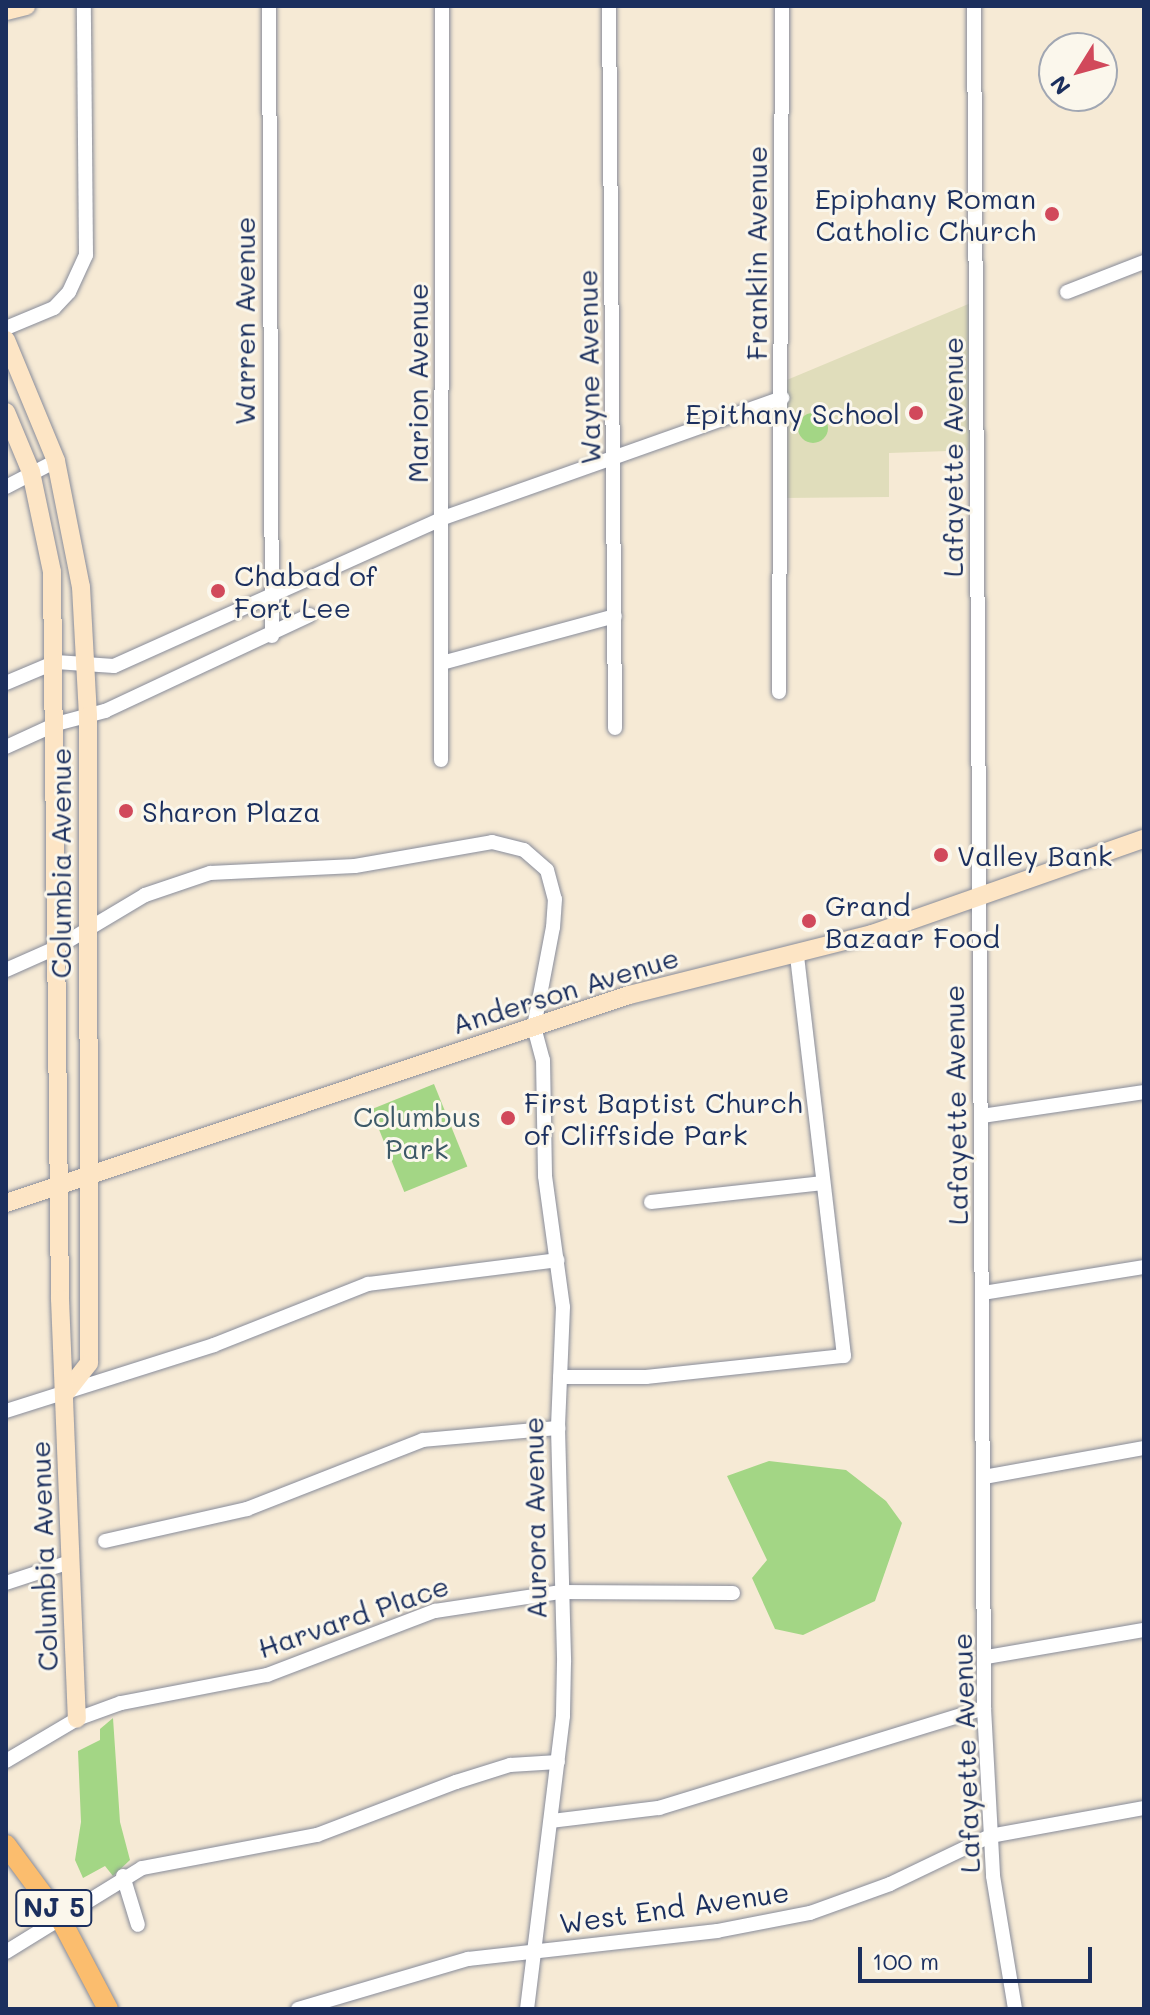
<!DOCTYPE html>
<style>
body{margin:0}
#map{position:relative;width:1150px;height:2015px;overflow:hidden;background:#f6ead5;font-family:Mali,sans-serif}
div>[style]{position:absolute}
.built>*{inset:0;background:#e0ddbb}
.green>*{inset:0;background:#a3d685;transform-origin:0 0}
.round{border-radius:50%}
.roads{filter:drop-shadow(0 0 2px #888c9a) drop-shadow(0 0 2px #888c9a)}
.street>*{height:14px;margin:-7px;padding:0 7px;transform-origin:7px;border-radius:7px;background:#fff}
.secondary>*{height:18px;margin:-9px;padding:0 9px;transform-origin:9px;border-radius:9px;background:#fde5c5}
.primary>*{height:20px;margin:-10px;padding:0 10px;transform-origin:10px;border-radius:10px;background:#fbbd6e}
.dots>*{width:22px;height:22px;translate:-50% -50%;box-sizing:border-box;border:4px solid #fbf7ec;border-radius:50%}
span{translate:-50% -50%;white-space:nowrap;text-align:center;line-height:1.15;-webkit-text-stroke:6px #fbf7ec;paint-order:stroke}
.shield-label span{padding:2px 6px;background:#fbf7ec;border:2px solid;border-radius:6px;-webkit-text-stroke-width:0}
.shield-label{font-size:26px;color:#1b2f5e;font-weight:700}
.poi-label{font-size:28px;color:#1b2f5e}
.right{translate:-100% -50%;text-align:right}
.left{translate:0 -50%;text-align:left}
.street-label{font-size:28px;color:#1b2f5e}
.park-label{font-size:28px;color:#3d5968}
.frame{position:absolute;inset:0;border:8px solid #1b2f5e;pointer-events:none}
.north{position:absolute;left:1038px;top:32px;width:80px;height:80px;box-sizing:border-box;background:#fbf7ec;border:2px solid #a1a7b3;border-radius:50%;rotate:233deg;font-size:22px;font-weight:700;line-height:32px;text-align:center;color:#1b2f5e}
.north::after{content:'';display:block;margin:auto;width:28px;height:36px;background:#d1495b;clip-path:polygon(50% 0,100% 100%,50% 72%,0 100%)}
.scale{position:absolute;left:858px;top:1947px;width:234px;height:36px;box-sizing:border-box;border:4px solid #1b2f5e;border-top:0;padding-left:10px;font-size:24px;line-height:28px;white-space:nowrap;color:#1b2f5e;-webkit-text-stroke:6px #fbf7ec;paint-order:stroke}
</style>
<div id="map">
<div class="built">
<i style="clip-path:polygon(978px 300px,978px 450px,889px 453px,889px 497px,783px 498px,782px 382px)"></i>
</div>
<div class="green">
<i class="round" style="left:798px;top:413px;width:30px;height:30px"></i>
<i style="left:434px;top:1084px;width:89px;height:68px;rotate:68deg"></i>
<i style="clip-path:polygon(769px 1461px,846px 1470px,886px 1501px,902px 1523px,875px 1601px,803px 1635px,775px 1629px,752px 1578px,767px 1560px,727px 1476px)"></i>
<i style="clip-path:polygon(113px 1718px,120px 1822px,130px 1860px,113px 1876px,105px 1866px,83px 1878px,75px 1860px,81px 1822px,78px 1751px,100px 1740px,100px 1729px)"></i>
</div>
<div class="roads">
<div class="street">
<i style="left:269px;top:6px;width:630px;rotate:89.73deg"></i>
<i style="left:609px;top:6px;width:722px;rotate:89.52deg"></i>
<i style="left:974px;top:6px;width:1702px;rotate:89.66deg"></i>
<i style="left:984px;top:1708px;width:168px;rotate:86.9deg"></i>
<i style="left:993px;top:1876px;width:135px;rotate:80.6deg"></i>
<i style="left:1067px;top:292px;width:83px;rotate:-21.3deg"></i>
<i style="left:6px;top:328px;width:52px;rotate:-22.6deg"></i>
<i style="left:54px;top:308px;width:22px;rotate:-47deg"></i>
<i style="left:69px;top:292px;width:41px;rotate:-65.3deg"></i>
<i style="left:86px;top:255px;width:249px;rotate:-90.5deg"></i>
<i style="left:6px;top:487px;width:56px;rotate:-27.5deg"></i>
<i style="left:442px;top:663px;width:179px;rotate:-15.2deg"></i>
<i style="left:6px;top:683px;width:54px;rotate:-22.8deg"></i>
<i style="left:56px;top:662px;width:58px;rotate:3.9deg"></i>
<i style="left:114px;top:666px;width:361px;rotate:-24.2deg"></i>
<i style="left:443px;top:518px;width:360px;rotate:-19.5deg"></i>
<i style="left:779px;top:692px;width:686px;rotate:-89.75deg"></i>
<i style="left:6px;top:747px;width:55px;rotate:-24.7deg"></i>
<i style="left:56px;top:724px;width:51px;rotate:-14.9deg"></i>
<i style="left:105px;top:711px;width:226px;rotate:-25.1deg"></i>
<i style="left:441px;top:760px;width:754px;rotate:-89.92deg"></i>
<i style="left:6px;top:970px;width:57px;rotate:-23.9deg"></i>
<i style="left:58px;top:947px;width:101px;rotate:-30.9deg"></i>
<i style="left:145px;top:895px;width:69px;rotate:-18.7deg"></i>
<i style="left:210px;top:873px;width:145px;rotate:-2.8deg"></i>
<i style="left:355px;top:866px;width:139px;rotate:-9.9deg"></i>
<i style="left:492px;top:842px;width:33px;rotate:14deg"></i>
<i style="left:524px;top:850px;width:30px;rotate:41deg"></i>
<i style="left:547px;top:870px;width:30px;rotate:75deg"></i>
<i style="left:555px;top:899px;width:28px;rotate:94deg"></i>
<i style="left:553px;top:927px;width:102px;rotate:100.8deg"></i>
<i style="left:534px;top:1027px;width:34px;rotate:75deg"></i>
<i style="left:543px;top:1060px;width:116px;rotate:89deg"></i>
<i style="left:545px;top:1176px;width:132px;rotate:82.2deg"></i>
<i style="left:563px;top:1307px;width:121px;rotate:92.4deg"></i>
<i style="left:558px;top:1428px;width:234px;rotate:88.5deg"></i>
<i style="left:564px;top:1662px;width:54px;rotate:91.1deg"></i>
<i style="left:563px;top:1716px;width:295px;rotate:97deg"></i>
<i style="left:982px;top:1116px;width:164px;rotate:-8.4deg"></i>
<i style="left:651px;top:1202px;width:173px;rotate:-6.3deg"></i>
<i style="left:983px;top:1293px;width:163px;rotate:-9.2deg"></i>
<i style="left:560px;top:1377px;width:86px"></i>
<i style="left:646px;top:1377px;width:199px;rotate:-6.1deg"></i>
<i style="left:844px;top:1356px;width:406px;rotate:-96.7deg"></i>
<i style="left:6px;top:1411px;width:218px;rotate:-17.6deg"></i>
<i style="left:214px;top:1345px;width:166px;rotate:-21.6deg"></i>
<i style="left:368px;top:1284px;width:191px;rotate:-7.2deg"></i>
<i style="left:984px;top:1477px;width:163px;rotate:-10.3deg"></i>
<i style="left:105px;top:1541px;width:146px;rotate:-12.7deg"></i>
<i style="left:247px;top:1509px;width:189px;rotate:-21.4deg"></i>
<i style="left:423px;top:1440px;width:136px;rotate:-5.1deg"></i>
<i style="left:6px;top:1583px;width:67px;rotate:-18.2deg"></i>
<i style="left:987px;top:1657px;width:159px;rotate:-9.8deg"></i>
<i style="left:6px;top:1761px;width:82px;rotate:-30.6deg"></i>
<i style="left:77px;top:1719px;width:47px;rotate:-20deg"></i>
<i style="left:121px;top:1703px;width:149px;rotate:-10.9deg"></i>
<i style="left:267px;top:1675px;width:180px;rotate:-20.9deg"></i>
<i style="left:435px;top:1611px;width:126px;rotate:-8.6deg"></i>
<i style="left:560px;top:1592px;width:173px;rotate:0.3deg"></i>
<i style="left:551px;top:1821px;width:109px;rotate:-6.9deg"></i>
<i style="left:659px;top:1808px;width:340px;rotate:-17.1deg"></i>
<i style="left:123px;top:1876px;width:51px;rotate:73deg"></i>
<i style="left:6px;top:1952px;width:160px;rotate:-31.7deg"></i>
<i style="left:142px;top:1868px;width:178px;rotate:-10.7deg"></i>
<i style="left:317px;top:1835px;width:149px;rotate:-20.9deg"></i>
<i style="left:456px;top:1782px;width:57px;rotate:-17.5deg"></i>
<i style="left:510px;top:1765px;width:48px;rotate:-3.6deg"></i>
<i style="left:298px;top:2009px;width:177px;rotate:-16.4deg"></i>
<i style="left:468px;top:1959px;width:251px;rotate:-6.4deg"></i>
<i style="left:717px;top:1931px;width:95px;rotate:-11deg"></i>
<i style="left:810px;top:1913px;width:85px;rotate:-19.9deg"></i>
<i style="left:890px;top:1884px;width:111px;rotate:-25.6deg"></i>
<i style="left:990px;top:1836px;width:157px;rotate:-10.3deg"></i>
</div>
<div class="secondary">
<i style="left:6px;top:11px;width:21px;rotate:-14deg"></i>
<i style="left:6px;top:340px;width:131px;rotate:67.5deg"></i>
<i style="left:56px;top:461px;width:128px;rotate:78.8deg"></i>
<i style="left:81px;top:587px;width:129px;rotate:86.9deg"></i>
<i style="left:88px;top:716px;width:647px;rotate:89.91deg"></i>
<i style="left:89px;top:1363px;width:37px;rotate:128deg"></i>
<i style="left:6px;top:412px;width:65px;rotate:67.4deg"></i>
<i style="left:31px;top:472px;width:102px;rotate:78.1deg"></i>
<i style="left:52px;top:572px;width:727px;rotate:89.37deg"></i>
<i style="left:60px;top:1299px;width:420px;rotate:87.7deg"></i>
<i style="left:6px;top:1203px;width:657px;rotate:-18.46deg"></i>
<i style="left:629px;top:995px;width:251px;rotate:-14.1deg"></i>
<i style="left:872px;top:934px;width:288px;rotate:-19.3deg"></i>
</div>
<div class="primary">
<i style="left:6px;top:1845px;width:91px;rotate:53.5deg"></i>
<i style="left:60px;top:1918px;width:103px;rotate:62.2deg"></i>
</div>
</div>
<div class="dots">
<i style="left:1052px;top:214px;background:#d1495b"></i>
<i style="left:916px;top:413px;background:#d1495b"></i>
<i style="left:218px;top:591px;background:#d1495b"></i>
<i style="left:126px;top:811px;background:#d1495b"></i>
<i style="left:941px;top:855px;background:#d1495b"></i>
<i style="left:809px;top:921px;background:#d1495b"></i>
<i style="left:508px;top:1118px;background:#d1495b"></i>
</div>
<div class="shield-label">
<span style="left:54px;top:1908px">NJ 5</span>
</div>
<div class="poi-label">
<span class="right" style="left:1036px;top:214px">Epiphany Roman<br>Catholic Church</span>
<span class="right" style="left:900px;top:413px">Epithany School</span>
<span class="left" style="left:234px;top:591px">Chabad of<br>Fort Lee</span>
<span class="left" style="left:142px;top:811px">Sharon Plaza</span>
<span class="left" style="left:957px;top:855px">Valley Bank</span>
<span class="left" style="left:825px;top:921px">Grand<br>Bazaar Food</span>
<span class="left" style="left:524px;top:1118px">First Baptist Church<br>of Cliffside Park</span>
</div>
<div class="street-label">
<span style="left:756px;top:253px;rotate:-90deg">Franklin Avenue</span>
<span style="left:244px;top:321px;rotate:-90deg">Warren Avenue</span>
<span style="left:588px;top:367px;rotate:-91deg">Wayne Avenue</span>
<span style="left:417px;top:383px;rotate:-90deg">Marion Avenue</span>
<span style="left:952px;top:457px;rotate:-90deg">Lafayette Avenue</span>
<span style="left:60px;top:863px;rotate:-90deg">Columbia Avenue</span>
<span style="left:565px;top:990px;rotate:-17deg">Anderson Avenue</span>
<span style="left:955px;top:1105px;rotate:-91deg">Lafayette Avenue</span>
<span style="left:534px;top:1518px;rotate:-91deg">Aurora Avenue</span>
<span style="left:43px;top:1556px;rotate:-92deg">Columbia Avenue</span>
<span style="left:353px;top:1616px;rotate:-19deg">Harvard Place</span>
<span style="left:965px;top:1753px;rotate:-92deg">Lafayette Avenue</span>
<span style="left:674px;top:1907px;rotate:-8deg">West End Avenue</span>
</div>
<div class="park-label">
<span style="left:417px;top:1132px">Columbus<br>Park</span>
</div>
<div class="frame"></div>
<div class="north">N</div>
<div class="scale">100 m</div>
</div>
